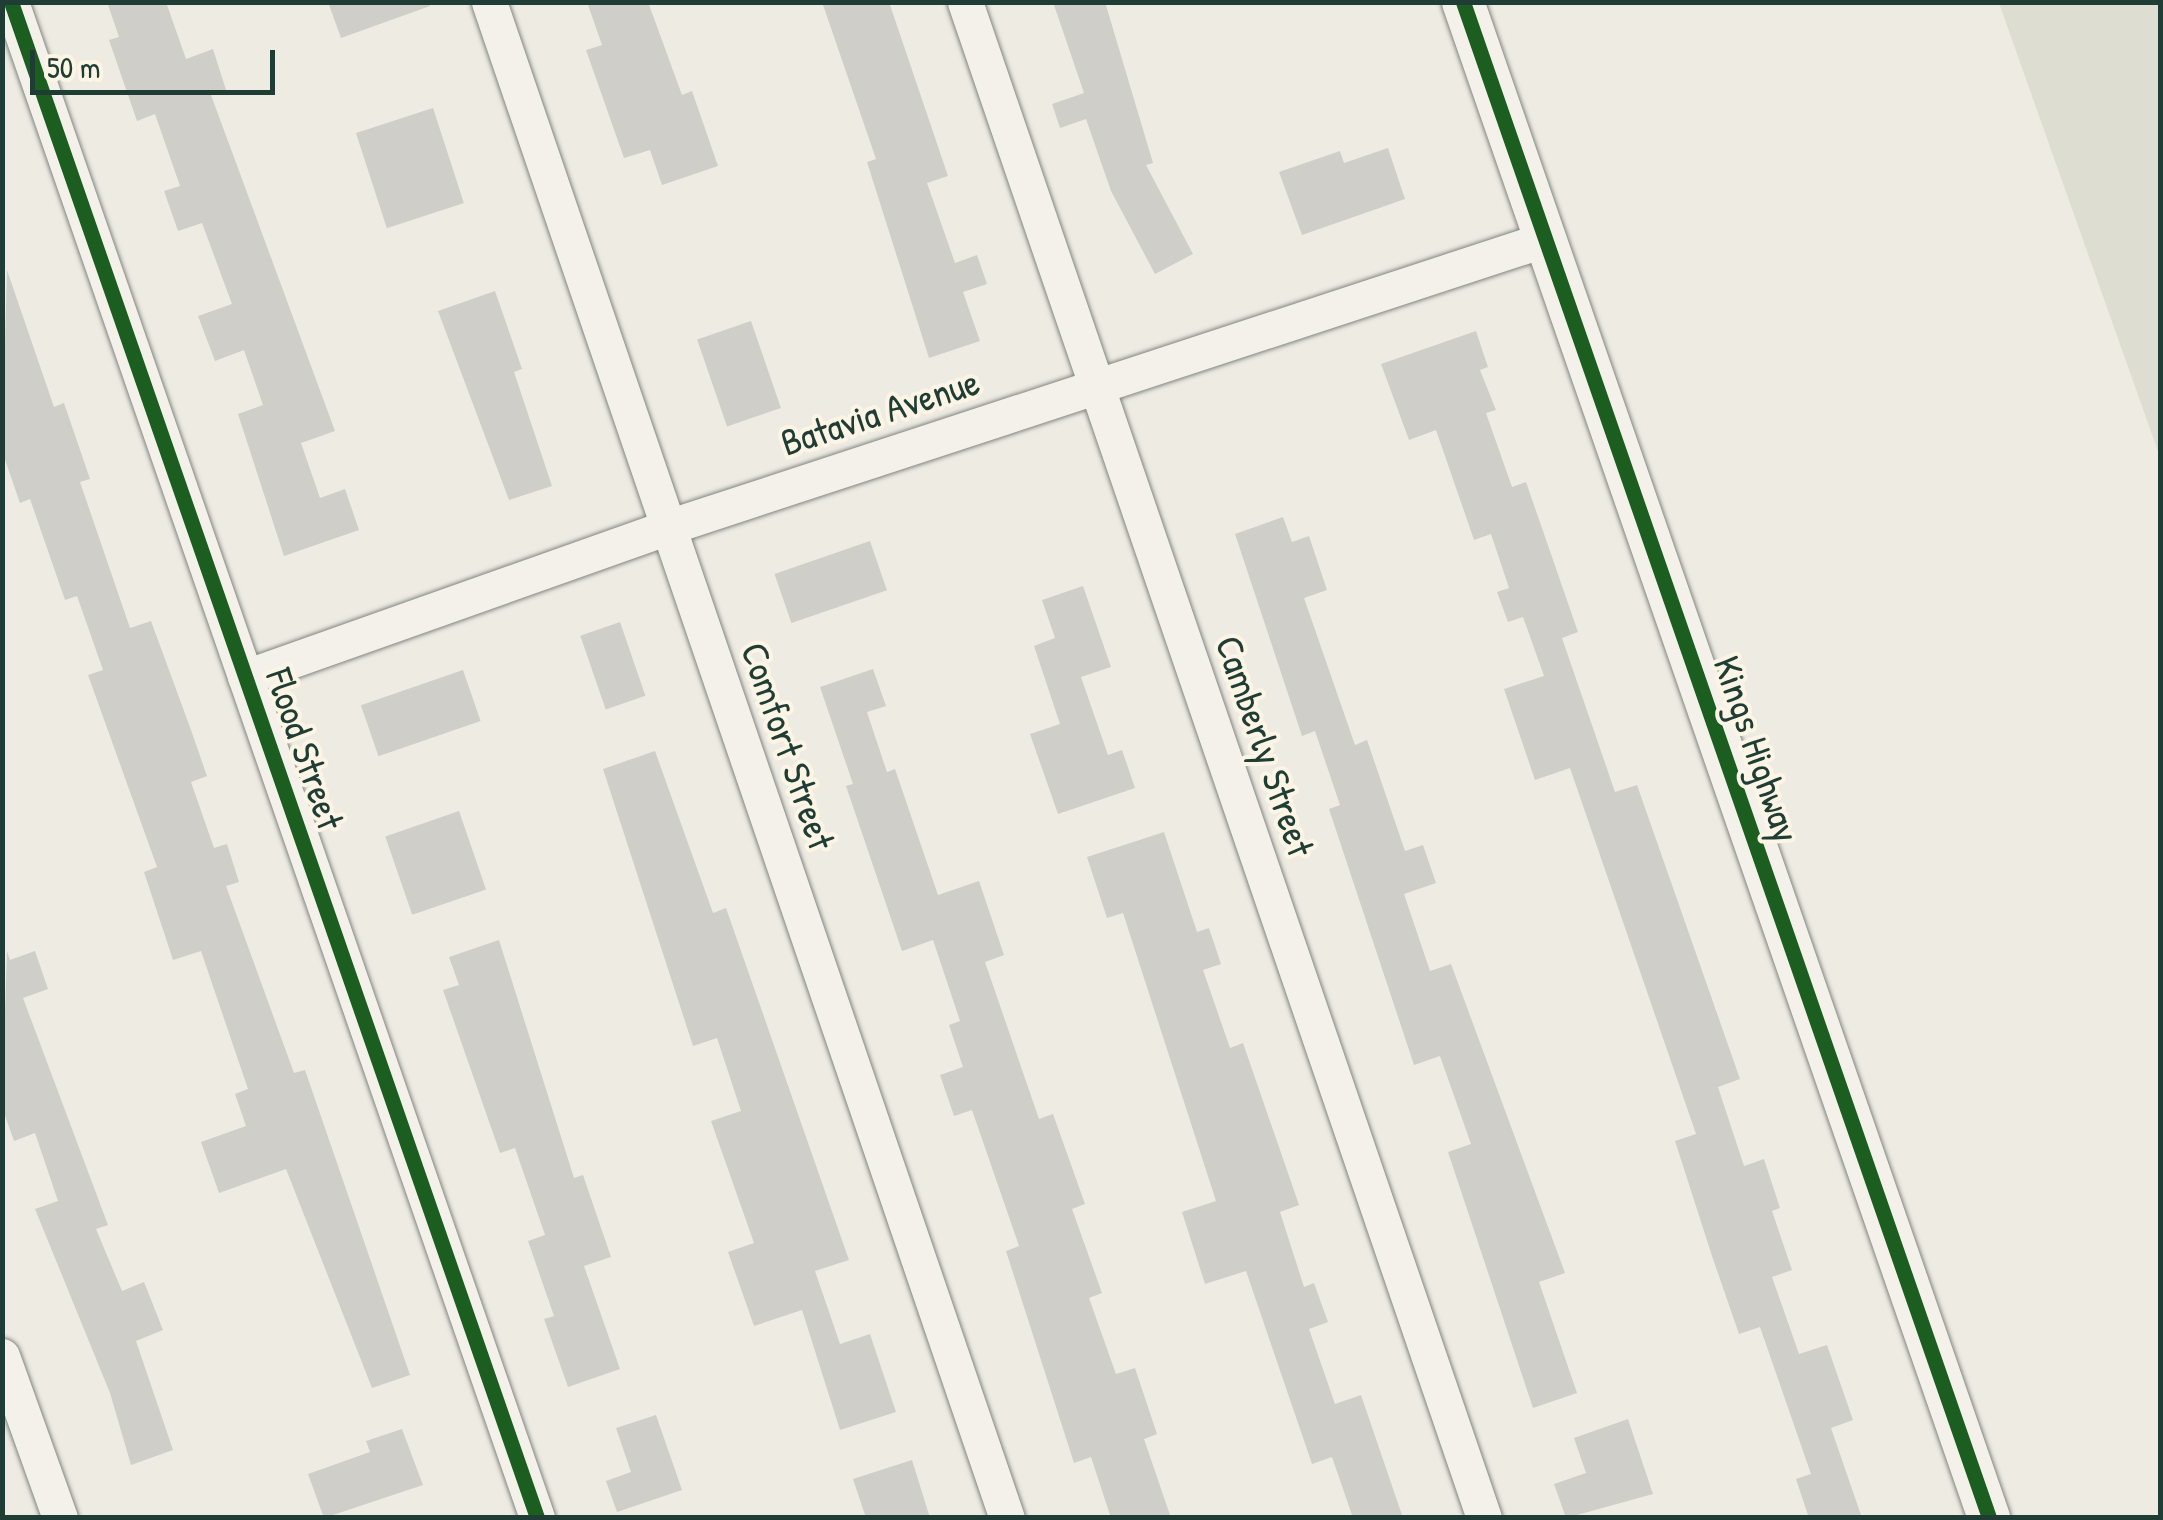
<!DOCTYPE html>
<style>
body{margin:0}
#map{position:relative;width:2163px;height:1520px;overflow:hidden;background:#eeebe3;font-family:"Patrick Hand",sans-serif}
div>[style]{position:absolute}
.green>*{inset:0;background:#deddd1}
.building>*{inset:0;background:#cfcec9;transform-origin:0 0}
.roads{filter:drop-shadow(0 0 2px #828681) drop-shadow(0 0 2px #828681)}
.minor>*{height:35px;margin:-17.5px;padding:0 17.5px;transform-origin:17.5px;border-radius:17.5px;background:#f4f1eb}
.tertiary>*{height:42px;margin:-21px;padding:0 21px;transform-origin:21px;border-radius:21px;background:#f4f1eb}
.cycleway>*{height:15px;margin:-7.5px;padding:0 7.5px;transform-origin:7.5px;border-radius:7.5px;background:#1b5e20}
span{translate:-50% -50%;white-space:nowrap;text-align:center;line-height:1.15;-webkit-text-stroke:8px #fcf5e5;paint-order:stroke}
.street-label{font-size:38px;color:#1f3d34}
.frame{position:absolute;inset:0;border:5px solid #1f3d34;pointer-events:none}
.scale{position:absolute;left:30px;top:50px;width:245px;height:45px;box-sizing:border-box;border:5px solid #1f3d34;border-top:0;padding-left:12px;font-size:30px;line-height:35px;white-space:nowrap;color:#1f3d34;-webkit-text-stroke:8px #fcf5e5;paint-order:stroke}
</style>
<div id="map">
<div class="green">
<i style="clip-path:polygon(1999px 3px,2160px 3px,2160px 457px)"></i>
</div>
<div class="building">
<i style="clip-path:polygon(107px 2px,166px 2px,186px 59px,213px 49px,226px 90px,211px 95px,335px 431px,301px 443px,320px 498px,345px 489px,359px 530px,284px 556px,238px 414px,263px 405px,244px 350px,215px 361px,198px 316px,232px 304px,202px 223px,178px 231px,164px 191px,180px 186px,155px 114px,137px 121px,109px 40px,119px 37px)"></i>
<i style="clip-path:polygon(328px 2px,429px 2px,430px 6px,341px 38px)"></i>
<i style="clip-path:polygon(587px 2px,648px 2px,682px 95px,692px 91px,718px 166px,662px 185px,650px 150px,624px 158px,586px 50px,602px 45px)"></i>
<i style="clip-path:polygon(822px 2px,889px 2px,948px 176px,927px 183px,955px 263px,977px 255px,987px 284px,963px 292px,980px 341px,929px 358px,867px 162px,876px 159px)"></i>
<i style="clip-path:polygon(1053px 2px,1105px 2px,1153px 163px,1146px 165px,1193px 254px,1155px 274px,1111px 191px,1086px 119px,1060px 128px,1052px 104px,1084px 93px)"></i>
<i style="left:433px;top:108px;width:100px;height:81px;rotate:72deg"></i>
<i style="clip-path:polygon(1388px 148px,1405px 199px,1302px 235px,1279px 172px,1340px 151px,1344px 163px)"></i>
<i style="clip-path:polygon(7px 270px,54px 407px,64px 403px,90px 479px,80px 482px,130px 628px,151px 621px,191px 730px,207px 776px,191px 782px,214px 848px,227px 844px,239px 882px,226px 886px,294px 1073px,305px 1070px,410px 1375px,372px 1388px,286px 1169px,219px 1193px,201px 1142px,246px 1126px,235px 1094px,248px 1089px,201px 951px,173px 960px,144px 872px,157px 867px,88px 675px,103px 670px,77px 596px,65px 600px,30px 499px,20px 503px,2px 451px)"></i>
<i style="clip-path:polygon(495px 291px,522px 369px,514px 372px,552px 486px,509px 500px,438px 311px)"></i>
<i style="left:751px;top:321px;width:92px;height:57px;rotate:71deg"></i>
<i style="clip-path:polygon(1476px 331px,1488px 367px,1480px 370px,1496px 410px,1486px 413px,1512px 487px,1526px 482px,1578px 632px,1562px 638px,1615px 792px,1637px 785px,1740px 1079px,1718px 1087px,1744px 1166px,1764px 1159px,1780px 1208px,1772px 1211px,1792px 1270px,1772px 1277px,1799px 1354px,1827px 1345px,1853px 1420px,1831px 1428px,1862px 1518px,1809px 1518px,1796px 1479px,1811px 1474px,1760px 1327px,1739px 1334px,1712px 1256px,1675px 1141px,1696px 1134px,1570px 768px,1535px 780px,1504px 689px,1544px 676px,1523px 617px,1508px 622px,1497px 592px,1509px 588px,1491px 534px,1474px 540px,1436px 430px,1409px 440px,1381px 364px)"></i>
<i style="clip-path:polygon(1283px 517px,1292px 542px,1309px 536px,1327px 590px,1304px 598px,1355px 745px,1367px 740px,1405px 851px,1423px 845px,1436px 883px,1404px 894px,1430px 971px,1451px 964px,1565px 1273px,1539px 1282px,1577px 1393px,1533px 1408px,1448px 1152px,1471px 1144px,1440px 1056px,1414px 1065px,1329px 809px,1340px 805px,1315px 731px,1302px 736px,1235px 534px)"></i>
<i style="left:870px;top:541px;width:52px;height:101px;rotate:71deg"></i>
<i style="clip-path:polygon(1083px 586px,1111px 667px,1081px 677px,1108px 755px,1122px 750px,1135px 788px,1058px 814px,1030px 734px,1060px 724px,1034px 646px,1055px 638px,1042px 600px)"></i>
<i style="left:620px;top:622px;width:78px;height:42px;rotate:71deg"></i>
<i style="clip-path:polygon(873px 669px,886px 706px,867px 712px,887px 772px,895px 769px,938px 895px,979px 881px,1004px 955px,985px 962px,1039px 1119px,1053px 1114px,1085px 1204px,1072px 1209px,1102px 1293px,1089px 1298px,1116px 1374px,1135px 1368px,1157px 1434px,1144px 1439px,1171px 1518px,1111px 1518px,1091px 1457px,1074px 1463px,1006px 1251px,1019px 1246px,972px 1110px,954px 1116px,940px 1075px,963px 1067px,949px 1025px,960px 1021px,933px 940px,902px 951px,846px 786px,853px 784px,820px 687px)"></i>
<i style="left:463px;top:670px;width:54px;height:108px;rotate:71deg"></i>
<i style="clip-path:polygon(655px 751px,713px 913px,726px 908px,849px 1260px,815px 1271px,840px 1344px,870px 1334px,896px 1412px,840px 1430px,802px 1310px,754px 1326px,728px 1252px,754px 1243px,711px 1121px,741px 1111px,717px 1038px,693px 1046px,603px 769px)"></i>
<i style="left:459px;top:811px;width:83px;height:78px;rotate:71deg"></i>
<i style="clip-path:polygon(1164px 832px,1197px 932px,1209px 928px,1221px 964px,1203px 970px,1230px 1048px,1243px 1043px,1299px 1205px,1280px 1212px,1304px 1287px,1314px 1283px,1328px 1322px,1309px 1329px,1335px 1404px,1361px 1395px,1403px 1518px,1353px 1518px,1332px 1457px,1312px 1464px,1246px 1271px,1205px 1284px,1182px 1212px,1216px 1201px,1123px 913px,1107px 918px,1087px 857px)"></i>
<i style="clip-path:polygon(499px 940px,574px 1178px,583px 1175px,611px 1257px,584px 1266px,620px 1369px,568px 1387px,544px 1319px,554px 1316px,528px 1241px,545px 1235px,515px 1148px,500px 1153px,443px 990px,459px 985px,449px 957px)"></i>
<i style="clip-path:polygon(7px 951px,10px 960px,35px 951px,48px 989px,23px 998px,108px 1225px,96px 1229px,122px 1291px,144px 1282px,163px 1330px,136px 1341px,173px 1450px,131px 1465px,110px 1393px,35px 1209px,58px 1201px,35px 1133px,14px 1141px,2px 1107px)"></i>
<i style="clip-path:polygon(656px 1415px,682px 1490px,617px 1512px,606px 1481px,631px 1472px,616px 1428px)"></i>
<i style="clip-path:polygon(1628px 1419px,1653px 1494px,1566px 1518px,1554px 1484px,1586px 1473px,1574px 1438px)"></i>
<i style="clip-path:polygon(402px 1429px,423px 1485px,324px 1518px,308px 1474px,370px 1452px,366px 1441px)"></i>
<i style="clip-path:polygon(912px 1460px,930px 1518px,866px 1518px,853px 1479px)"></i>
</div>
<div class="roads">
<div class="minor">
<i style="left:11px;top:2px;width:1605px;rotate:70.86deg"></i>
<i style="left:489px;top:2px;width:1602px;rotate:71.14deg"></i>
<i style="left:965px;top:2px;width:1602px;rotate:71.1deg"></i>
<i style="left:245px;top:677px;width:449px;rotate:-19.5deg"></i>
<i style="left:668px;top:527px;width:924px;rotate:-18.16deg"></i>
<i style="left:2px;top:1356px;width:172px;rotate:70.3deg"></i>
</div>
<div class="tertiary">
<i style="left:1463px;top:2px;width:1605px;rotate:70.86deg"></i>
</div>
</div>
<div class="cycleway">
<i style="left:11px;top:2px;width:1605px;rotate:70.86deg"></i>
<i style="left:1463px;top:2px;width:1605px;rotate:70.86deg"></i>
</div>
<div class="street-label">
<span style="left:880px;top:412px;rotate:-18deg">Batavia Avenue</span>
<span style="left:788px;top:746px;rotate:71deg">Comfort Street</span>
<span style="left:1265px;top:746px;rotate:71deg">Camberly Street</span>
<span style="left:305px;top:749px;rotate:71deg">Flood Street</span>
<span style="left:1757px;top:749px;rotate:71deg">Kings Highway</span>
</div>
<div class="frame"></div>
<div class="scale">50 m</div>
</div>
